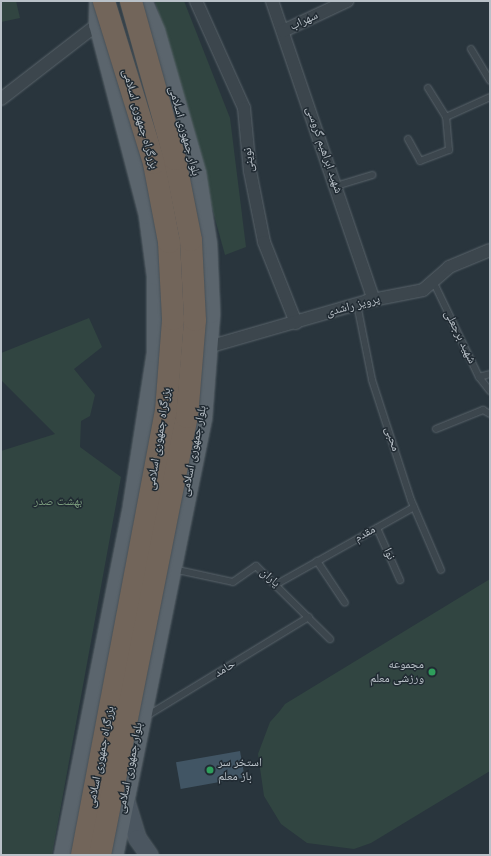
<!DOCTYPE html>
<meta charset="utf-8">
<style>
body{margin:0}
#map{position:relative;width:491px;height:856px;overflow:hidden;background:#29353d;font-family:"Fira Sans","Noto Naskh Arabic",sans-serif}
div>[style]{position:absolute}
.green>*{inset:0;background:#314541}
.water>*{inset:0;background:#415564;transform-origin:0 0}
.roads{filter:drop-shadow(0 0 1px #5a646b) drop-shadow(0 0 1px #5a646b)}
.lane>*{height:6px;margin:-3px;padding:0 3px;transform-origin:3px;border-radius:3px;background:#3c464d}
.street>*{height:12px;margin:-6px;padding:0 6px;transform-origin:6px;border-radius:6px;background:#3c464d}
.secondary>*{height:17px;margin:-8.5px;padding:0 8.5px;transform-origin:8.5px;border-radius:8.5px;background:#4b5660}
.primary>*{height:19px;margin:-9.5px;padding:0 9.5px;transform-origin:9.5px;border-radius:9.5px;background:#5b656d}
.bridges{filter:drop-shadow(0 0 1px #475158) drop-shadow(0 0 1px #475158)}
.highway-bridge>*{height:22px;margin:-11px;padding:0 11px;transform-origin:11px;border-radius:11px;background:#72655a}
.dots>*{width:11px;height:11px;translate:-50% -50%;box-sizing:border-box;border:2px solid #212b33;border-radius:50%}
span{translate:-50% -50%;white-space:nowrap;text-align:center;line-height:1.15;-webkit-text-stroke:3px #212b33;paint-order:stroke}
.street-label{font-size:12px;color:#b9c1c8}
.park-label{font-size:12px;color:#7a9b7c}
.poi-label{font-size:12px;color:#b9c1c8}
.right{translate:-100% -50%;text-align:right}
.left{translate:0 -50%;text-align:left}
.frame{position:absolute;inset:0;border:2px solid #b9c1c8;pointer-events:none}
</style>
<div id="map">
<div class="green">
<i style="clip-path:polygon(1px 1px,16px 1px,20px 18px,1px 22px)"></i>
<i style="clip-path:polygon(155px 1px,184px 1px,230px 118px,246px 247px,225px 255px)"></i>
<i style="clip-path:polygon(89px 318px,102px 347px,74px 369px,95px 395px,90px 416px,81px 421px,80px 447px,121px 477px,52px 855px,1px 855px,1px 451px,55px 434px,1px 380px,1px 353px)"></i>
<i style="clip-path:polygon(490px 579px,490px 771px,371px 843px,354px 849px,307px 843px,281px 824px,264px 796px,258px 754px,270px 722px,279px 712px,285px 704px)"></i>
</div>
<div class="water">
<i style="left:240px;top:751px;width:27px;height:65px;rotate:80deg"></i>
</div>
<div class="roads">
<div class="lane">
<i style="left:471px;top:49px;width:37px;rotate:59deg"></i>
<i style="left:428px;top:88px;width:34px;rotate:58deg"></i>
<i style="left:446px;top:117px;width:48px;rotate:-24.4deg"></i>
<i style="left:408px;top:139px;width:25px;rotate:61deg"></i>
<i style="left:420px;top:161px;width:31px;rotate:-21deg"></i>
<i style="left:449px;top:150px;width:33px;rotate:-95deg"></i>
<i style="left:336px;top:186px;width:38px;rotate:-17deg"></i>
<i style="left:433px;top:281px;width:106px;rotate:64.4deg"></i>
<i style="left:479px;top:377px;width:18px;rotate:52deg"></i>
<i style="left:357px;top:304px;width:77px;rotate:78.8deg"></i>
<i style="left:372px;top:380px;width:126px;rotate:72deg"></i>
<i style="left:411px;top:500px;width:76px;rotate:66.8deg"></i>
<i style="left:479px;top:377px;width:11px;rotate:-15deg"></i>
<i style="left:436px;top:429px;width:51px;rotate:-22deg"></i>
<i style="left:483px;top:410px;width:8px;rotate:30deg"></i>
<i style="left:377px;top:528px;width:57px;rotate:66.1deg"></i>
<i style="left:317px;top:561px;width:50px;rotate:56.3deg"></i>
<i style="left:173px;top:569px;width:61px;rotate:12.2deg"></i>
<i style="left:233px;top:582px;width:28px;rotate:-35deg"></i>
<i style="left:256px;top:566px;width:104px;rotate:44.6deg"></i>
<i style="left:277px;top:584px;width:157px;rotate:-29.3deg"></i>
<i style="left:145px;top:717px;width:192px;rotate:-31.4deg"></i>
</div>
<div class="street">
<i style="left:196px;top:1px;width:117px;rotate:65.8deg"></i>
<i style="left:244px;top:108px;width:63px;rotate:84.6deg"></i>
<i style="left:250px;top:171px;width:72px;rotate:78.8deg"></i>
<i style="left:264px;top:242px;width:87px;rotate:68.4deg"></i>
<i style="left:272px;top:1px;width:316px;rotate:71.2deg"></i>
<i style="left:283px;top:31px;width:71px;rotate:-25.1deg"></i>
<i style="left:1px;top:99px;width:123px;rotate:-37.7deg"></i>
<i style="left:208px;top:347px;width:166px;rotate:-16.1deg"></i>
<i style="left:367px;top:301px;width:57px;rotate:-11.1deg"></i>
<i style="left:423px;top:290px;width:35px;rotate:-41deg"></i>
<i style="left:449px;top:267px;width:44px;rotate:-22.5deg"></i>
</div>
<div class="secondary">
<i style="left:125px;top:799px;width:41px;rotate:72.9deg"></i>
<i style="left:137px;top:838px;width:21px;rotate:55deg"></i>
</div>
<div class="primary">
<i style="left:63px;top:855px;width:356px;rotate:-78.8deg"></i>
<i style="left:132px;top:506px;width:155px;rotate:-81.1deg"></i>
<i style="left:156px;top:353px;width:78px;rotate:-90deg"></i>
<i style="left:156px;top:275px;width:62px;rotate:-97.5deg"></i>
<i style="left:148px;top:214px;width:196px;rotate:-104.7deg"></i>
<i style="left:98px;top:24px;width:23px;rotate:-88deg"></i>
<i style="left:113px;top:855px;width:447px;rotate:-78.5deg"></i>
<i style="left:202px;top:417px;width:104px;rotate:-85.6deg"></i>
<i style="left:210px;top:313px;width:69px;rotate:-92.5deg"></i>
<i style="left:207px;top:244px;width:72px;rotate:-98.8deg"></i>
<i style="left:196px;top:173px;width:148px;rotate:-106.1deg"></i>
<i style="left:155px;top:31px;width:33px;rotate:-113deg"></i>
</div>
</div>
<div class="bridges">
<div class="highway-bridge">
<i style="left:82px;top:855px;width:452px;rotate:-79.3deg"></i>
<i style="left:166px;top:411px;width:92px;rotate:-85.6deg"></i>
<i style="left:173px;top:319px;width:77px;rotate:-93deg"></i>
<i style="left:169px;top:242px;width:80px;rotate:-100.8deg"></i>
<i style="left:154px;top:163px;width:170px;rotate:-107.2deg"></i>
<i style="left:100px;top:855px;width:447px;rotate:-78.8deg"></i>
<i style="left:187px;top:417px;width:97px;rotate:-85.3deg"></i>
<i style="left:195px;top:320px;width:80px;rotate:-92.9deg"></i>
<i style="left:191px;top:240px;width:83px;rotate:-101.2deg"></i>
<i style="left:175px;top:159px;width:164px;rotate:-105.6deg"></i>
</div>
</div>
<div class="dots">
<i style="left:432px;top:672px;background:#2e9e5b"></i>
<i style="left:210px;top:770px;background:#2e9e5b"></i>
</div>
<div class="street-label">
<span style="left:304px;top:21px;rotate:-25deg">سهراب</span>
<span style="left:140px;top:119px;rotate:74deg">بزرگراه جمهوری اسلامی</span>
<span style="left:184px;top:131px;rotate:75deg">بلوار جمهوری اسلامی</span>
<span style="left:324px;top:150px;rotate:71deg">شهید ابراهیم گروسی</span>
<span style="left:249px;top:160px;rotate:-97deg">نوینی</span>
<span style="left:353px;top:306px;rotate:-15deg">پرویز راشدی</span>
<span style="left:460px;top:337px;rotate:64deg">شهید برجعلی</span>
<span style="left:159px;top:439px;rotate:-81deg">بزرگراه جمهوری اسلامی</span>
<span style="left:392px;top:439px;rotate:72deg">محبی</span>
<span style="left:194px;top:451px;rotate:-79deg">بلوار جمهوری اسلامی</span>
<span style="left:365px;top:534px;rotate:-29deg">مقدم</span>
<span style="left:389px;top:554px;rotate:66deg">نوا</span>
<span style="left:270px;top:578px;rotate:42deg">یاران</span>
<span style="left:225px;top:669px;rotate:-31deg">حامد</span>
<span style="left:101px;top:757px;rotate:-79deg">بزرگراه جمهوری اسلامی</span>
<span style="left:130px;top:768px;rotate:-79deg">بلوار جمهوری اسلامی</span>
</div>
<div class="park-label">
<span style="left:58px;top:502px">بهشت صدر</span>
</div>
<div class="poi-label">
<span class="right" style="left:424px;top:672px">مجموعه<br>ورزشی معلم</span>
<span class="left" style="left:218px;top:770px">استخر سر<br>باز معلم</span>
</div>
<div class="frame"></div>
</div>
